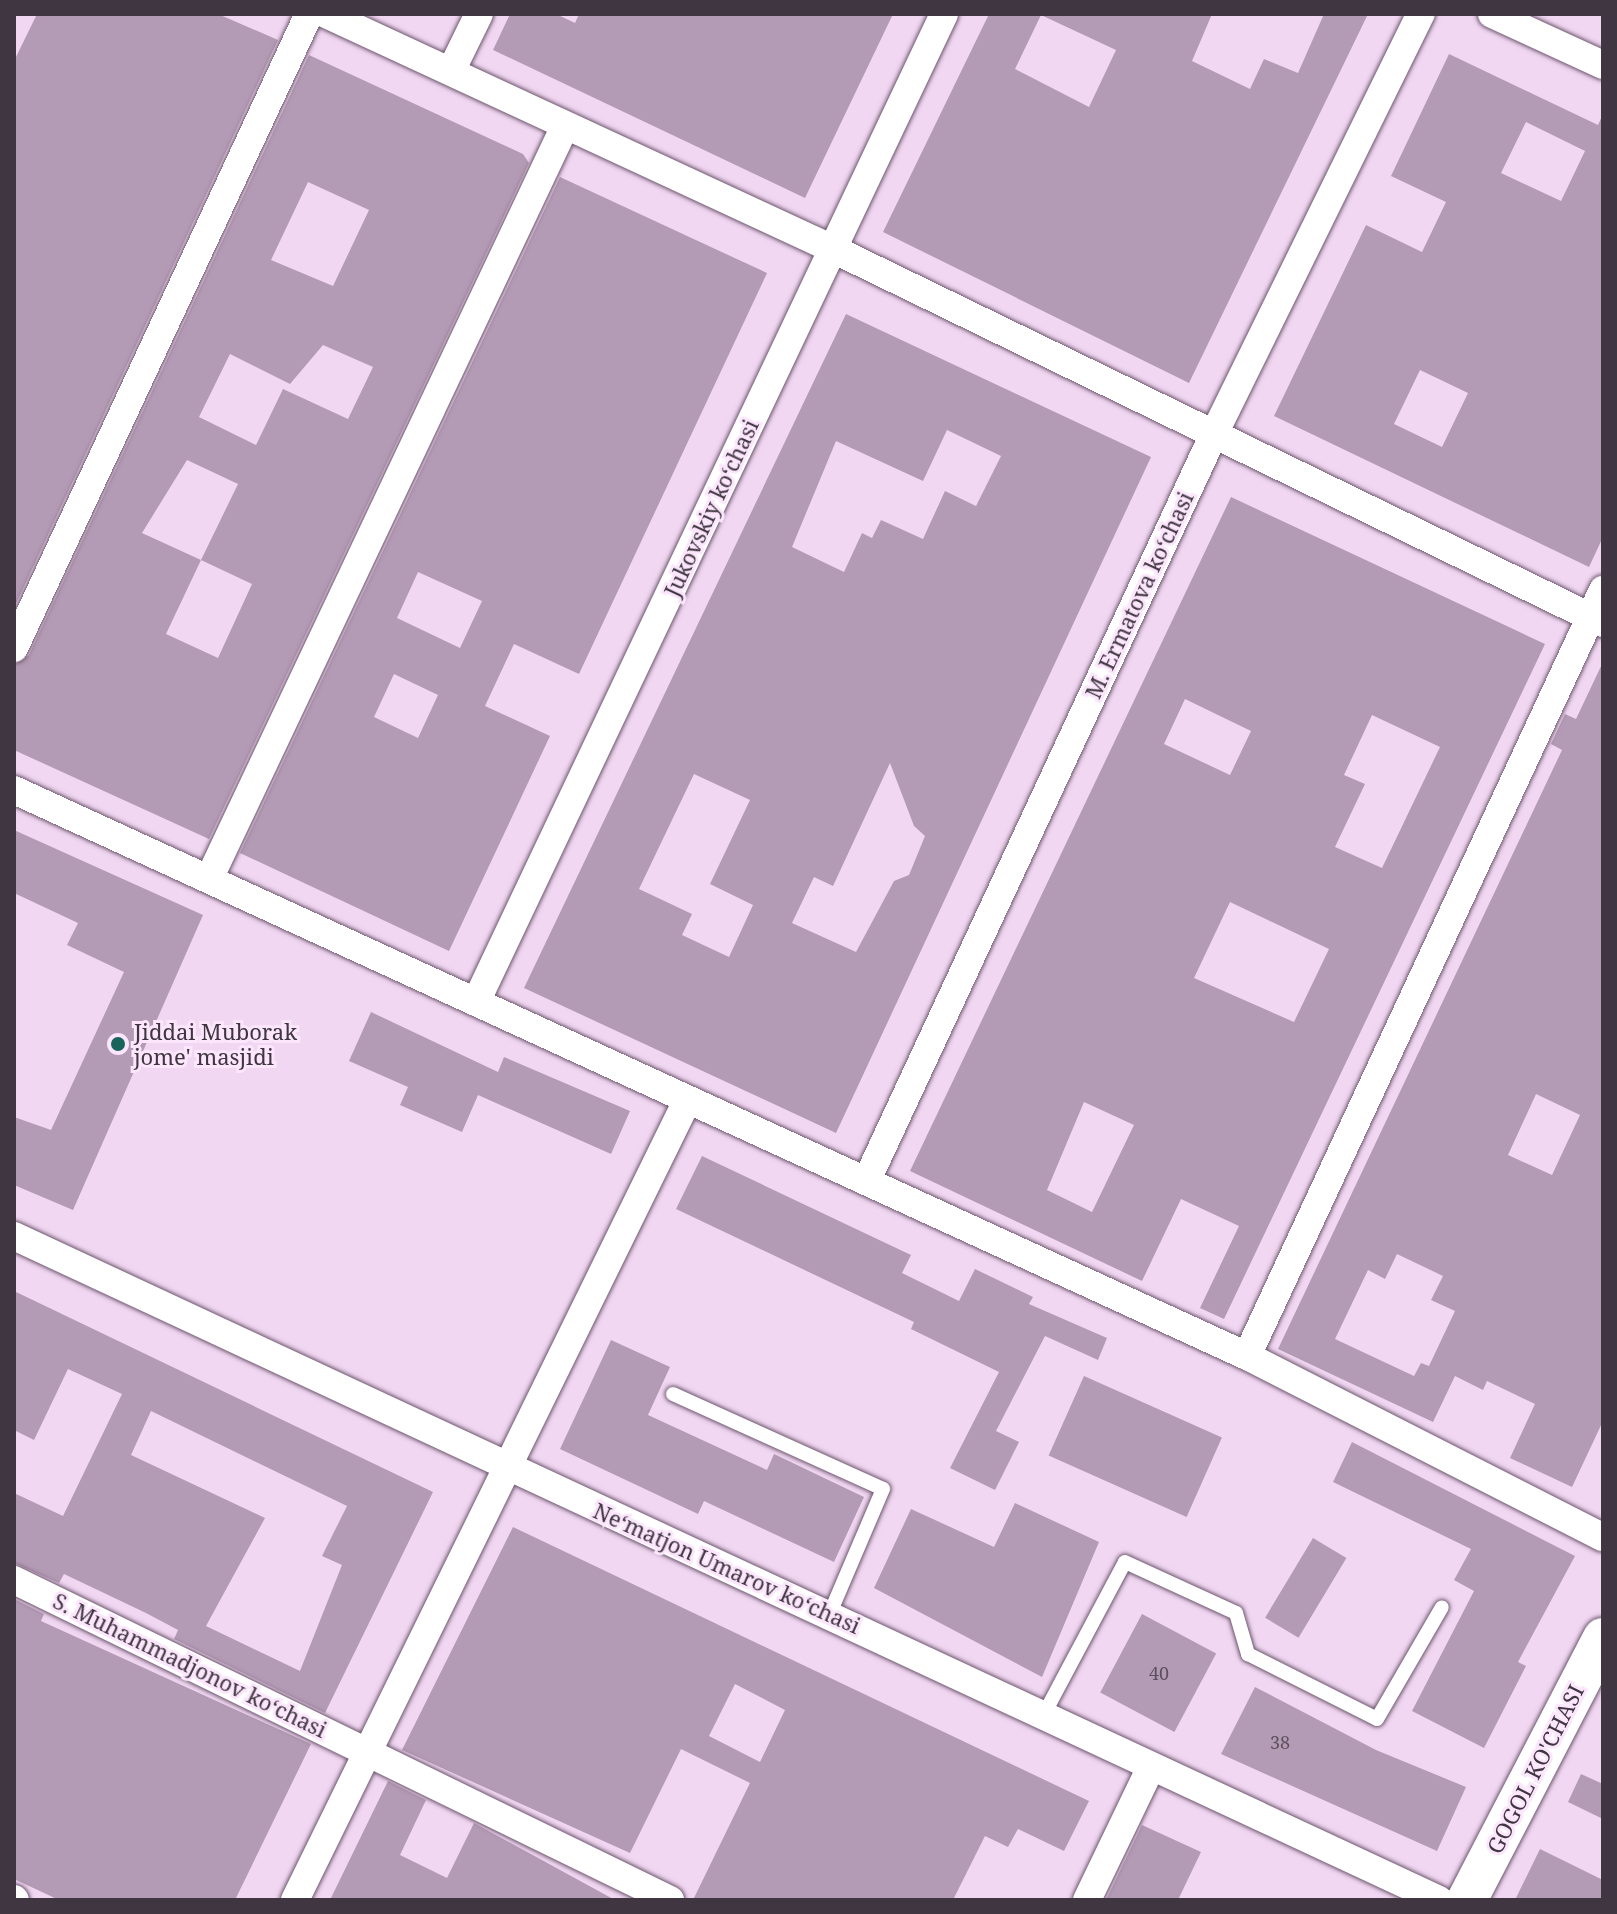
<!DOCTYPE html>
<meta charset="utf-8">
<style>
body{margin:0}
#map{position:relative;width:1617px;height:1914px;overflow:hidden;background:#f1d7f2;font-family:"Noto Serif",serif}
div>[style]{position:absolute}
.building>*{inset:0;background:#b49bb5;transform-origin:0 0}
.roads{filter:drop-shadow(0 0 2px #6c566d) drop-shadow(0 0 2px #6c566d)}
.lane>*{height:14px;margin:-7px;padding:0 7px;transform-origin:7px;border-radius:7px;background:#fff}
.street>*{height:28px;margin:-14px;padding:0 14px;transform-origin:14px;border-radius:14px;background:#fff}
.secondary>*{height:40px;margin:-20px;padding:0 20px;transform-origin:20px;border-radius:20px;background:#fff}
.dots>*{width:22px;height:22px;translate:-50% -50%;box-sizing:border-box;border:4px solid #fbe6fc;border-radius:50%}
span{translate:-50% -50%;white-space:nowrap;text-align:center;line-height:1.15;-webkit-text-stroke:6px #fbe6fc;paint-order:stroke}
.number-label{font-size:18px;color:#5d4f5e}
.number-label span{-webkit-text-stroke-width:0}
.street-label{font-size:22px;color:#403641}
.poi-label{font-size:22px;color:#403641}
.left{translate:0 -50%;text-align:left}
.frame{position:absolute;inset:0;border:16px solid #403641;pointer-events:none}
</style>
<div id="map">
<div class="building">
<i style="clip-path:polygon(37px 14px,218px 14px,278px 40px,14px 608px,14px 61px)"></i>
<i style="clip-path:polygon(510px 14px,556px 14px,575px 23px,579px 14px,893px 14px,805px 198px,493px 50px)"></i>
<i style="clip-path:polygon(evenodd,989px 14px,1212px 14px,1192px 61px,1250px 89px,1264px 59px,1298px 73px,1324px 14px,1368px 14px,1189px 383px,883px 232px,989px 14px,1041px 15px,1116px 50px,1089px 107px,1015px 69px,1041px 15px)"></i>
<i style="clip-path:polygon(evenodd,1449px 54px,1598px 125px,1603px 114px,1603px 537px,1589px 567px,1274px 416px,1366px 225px,1422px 252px,1446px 202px,1391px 176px,1449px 54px,1526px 122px,1585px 151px,1561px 201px,1501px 173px,1526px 122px,1449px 54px,1420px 370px,1468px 393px,1442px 447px,1394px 424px,1420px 370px)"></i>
<i style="clip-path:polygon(evenodd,309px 55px,523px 154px,529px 163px,209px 839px,14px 750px,14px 665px,29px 655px,309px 55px,308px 182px,369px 210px,333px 286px,271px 260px,308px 182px,309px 55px,323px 345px,373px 367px,348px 419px,283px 389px,256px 445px,199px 417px,230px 354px,290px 384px,323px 345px,309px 55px,187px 460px,238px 484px,201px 560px,142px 533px,187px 460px,309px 55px,201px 560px,252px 584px,218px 658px,166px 634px,201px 560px)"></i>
<i style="clip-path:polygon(evenodd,560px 177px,767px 273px,579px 674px,514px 644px,485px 706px,550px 736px,449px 951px,240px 853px,560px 177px,418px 572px,482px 601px,460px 648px,397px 618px,418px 572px,560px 177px,394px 674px,438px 695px,418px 738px,374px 717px,394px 674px)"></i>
<i style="clip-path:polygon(evenodd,846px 314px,1151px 457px,836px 1133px,524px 988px,846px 314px,947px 430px,1001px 456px,976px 506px,945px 491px,923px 539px,881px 520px,872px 538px,862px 533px,844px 572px,792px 547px,836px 441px,923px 481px,947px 430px,846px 314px,890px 763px,914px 826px,925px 836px,909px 875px,894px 881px,856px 952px,792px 923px,814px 877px,833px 886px,890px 763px,846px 314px,694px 774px,750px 800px,710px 884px,753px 905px,729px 957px,682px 935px,692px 914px,639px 889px,694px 774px)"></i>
<i style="clip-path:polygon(evenodd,1231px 497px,1545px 644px,1224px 1319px,1200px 1308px,1239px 1226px,1181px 1199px,1142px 1281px,910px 1171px,1231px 497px,1185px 699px,1251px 731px,1230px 775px,1164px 744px,1185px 699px,1231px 497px,1372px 715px,1440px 747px,1382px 868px,1335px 847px,1365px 784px,1344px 775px,1372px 715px,1231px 497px,1230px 902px,1329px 949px,1294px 1022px,1194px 978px,1230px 902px,1231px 497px,1084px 1102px,1134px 1125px,1092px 1212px,1047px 1190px,1084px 1102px)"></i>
<i style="clip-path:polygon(evenodd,1603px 662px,1603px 1421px,1572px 1487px,1510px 1458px,1535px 1404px,1487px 1381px,1483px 1390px,1455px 1376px,1433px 1422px,1278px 1349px,1562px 750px,1551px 744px,1565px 714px,1576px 719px,1603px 662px,1536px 1094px,1580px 1115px,1552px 1175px,1508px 1155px,1536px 1094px,1603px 662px,1397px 1254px,1443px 1276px,1431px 1300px,1455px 1311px,1429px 1366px,1421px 1363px,1414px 1376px,1335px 1339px,1368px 1270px,1385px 1279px,1397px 1254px)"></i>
<i style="clip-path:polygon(14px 830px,203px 915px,73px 1210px,14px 1185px,14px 1117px,51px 1130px,124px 972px,67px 945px,78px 923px,14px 893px)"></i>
<i style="clip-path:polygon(371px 1012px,498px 1072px,504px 1057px,630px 1111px,611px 1154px,478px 1095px,462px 1132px,400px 1105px,408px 1087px,349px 1061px)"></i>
<i style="clip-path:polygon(702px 1156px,911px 1255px,902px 1273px,959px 1301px,975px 1269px,1033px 1297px,1029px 1304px,1107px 1338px,1098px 1360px,1045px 1336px,996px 1431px,1019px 1442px,995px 1490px,950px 1468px,999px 1372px,911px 1329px,914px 1322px,676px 1209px)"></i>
<i style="clip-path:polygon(evenodd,14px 1291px,433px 1492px,325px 1713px,174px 1639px,178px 1630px,146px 1613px,64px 1574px,59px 1583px,14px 1563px,14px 1493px,63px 1516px,122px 1394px,68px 1369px,34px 1440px,14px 1430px,14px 1291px,151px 1411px,347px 1506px,322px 1556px,342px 1565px,300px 1671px,206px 1626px,265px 1518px,131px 1455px,151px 1411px)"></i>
<i style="clip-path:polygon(611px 1340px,670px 1367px,648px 1415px,767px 1470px,774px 1454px,864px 1497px,834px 1562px,704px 1501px,698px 1514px,560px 1449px)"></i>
<i style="left:1084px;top:1376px;width:151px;height:87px;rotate:24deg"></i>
<i style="clip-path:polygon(1352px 1442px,1575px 1556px,1518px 1662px,1526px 1666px,1484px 1748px,1412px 1711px,1474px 1591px,1454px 1580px,1471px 1549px,1333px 1482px)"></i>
<i style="clip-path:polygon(1015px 1503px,1099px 1542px,1042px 1677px,874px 1588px,911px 1509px,994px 1547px)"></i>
<i style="clip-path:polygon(evenodd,513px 1527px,1089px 1801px,1064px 1851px,1018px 1829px,1008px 1847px,985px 1836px,953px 1900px,693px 1900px,750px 1783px,681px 1749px,630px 1853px,402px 1750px,513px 1527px,735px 1684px,785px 1710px,760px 1762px,709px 1736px,735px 1684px)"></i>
<i style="left:1313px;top:1538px;width:39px;height:93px;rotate:31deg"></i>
<i style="clip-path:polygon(14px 1599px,44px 1614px,41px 1621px,311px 1744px,235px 1900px,59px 1900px,14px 1879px)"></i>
<i style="left:1142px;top:1614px;width:84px;height:89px;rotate:28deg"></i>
<i style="clip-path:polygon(1255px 1687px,1376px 1750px,1466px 1787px,1437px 1851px,1221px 1754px)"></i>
<i style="clip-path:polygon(1581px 1774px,1603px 1784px,1603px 1819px,1568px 1802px)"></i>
<i style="clip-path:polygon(388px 1781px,426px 1800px,400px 1855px,447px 1878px,474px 1823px,615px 1900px,330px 1900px)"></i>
<i style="clip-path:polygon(1142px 1825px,1201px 1852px,1178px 1900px,1106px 1900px)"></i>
<i style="clip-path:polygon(1540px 1849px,1603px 1880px,1603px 1900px,1515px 1900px)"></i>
</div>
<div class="roads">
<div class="lane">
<i style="left:673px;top:1394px;width:230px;rotate:24.3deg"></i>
<i style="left:883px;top:1489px;width:135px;rotate:113.1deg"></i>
<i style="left:1043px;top:1716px;width:174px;rotate:-62deg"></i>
<i style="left:1125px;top:1562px;width:122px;rotate:24.7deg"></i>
<i style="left:1236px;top:1613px;width:43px;rotate:73.7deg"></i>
<i style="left:1248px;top:1654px;width:144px;rotate:26.7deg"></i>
<i style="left:1377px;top:1719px;width:129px;rotate:-59.9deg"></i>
</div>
<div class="street">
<i style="left:326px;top:14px;width:559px;rotate:24.87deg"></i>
<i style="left:833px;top:249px;width:856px;rotate:25.91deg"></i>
<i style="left:1492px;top:14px;width:122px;rotate:24.7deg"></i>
<i style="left:452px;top:69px;width:61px;rotate:-63.9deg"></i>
<i style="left:14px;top:648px;width:699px;rotate:-65.05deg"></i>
<i style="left:14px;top:790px;width:1357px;rotate:24.66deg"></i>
<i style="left:1247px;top:1356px;width:399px;rotate:27deg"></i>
<i style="left:209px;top:879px;width:833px;rotate:-64.7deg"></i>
<i style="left:476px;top:1002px;width:1093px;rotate:-64.65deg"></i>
<i style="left:867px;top:1180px;width:818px;rotate:-65.06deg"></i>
<i style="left:1212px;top:438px;width:473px;rotate:-63.8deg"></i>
<i style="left:14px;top:1236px;width:1572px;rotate:24.98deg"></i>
<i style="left:1247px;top:1356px;width:845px;rotate:-65.07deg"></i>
<i style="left:14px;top:1580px;width:730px;rotate:26deg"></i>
<i style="left:14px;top:1899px;width:1px;rotate:45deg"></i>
<i style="left:295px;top:1900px;width:890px;rotate:-63.87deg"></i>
<i style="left:1087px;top:1900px;width:148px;rotate:-64.3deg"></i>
</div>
<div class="secondary">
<i style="left:1467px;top:1900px;width:295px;rotate:-62.6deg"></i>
</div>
</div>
<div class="dots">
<i style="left:118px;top:1044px;background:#18635c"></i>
</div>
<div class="number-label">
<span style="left:1159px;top:1673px">40</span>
<span style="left:1280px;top:1742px">38</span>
</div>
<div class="street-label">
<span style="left:711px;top:508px;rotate:-65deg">Jukovskiy koʻchasi</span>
<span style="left:1139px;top:595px;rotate:-65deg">M. Ermatova koʻchasi</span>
<span style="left:727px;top:1568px;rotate:24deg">Neʻmatjon Umarov koʻchasi</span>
<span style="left:190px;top:1665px;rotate:26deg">S. Muhammadjonov koʻchasi</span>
<span style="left:1535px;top:1769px;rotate:-63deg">GOGOL KO'CHASI</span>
</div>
<div class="poi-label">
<span class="left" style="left:134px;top:1044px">Jiddai Muborak<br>jome' masjidi</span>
</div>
<div class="frame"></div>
</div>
